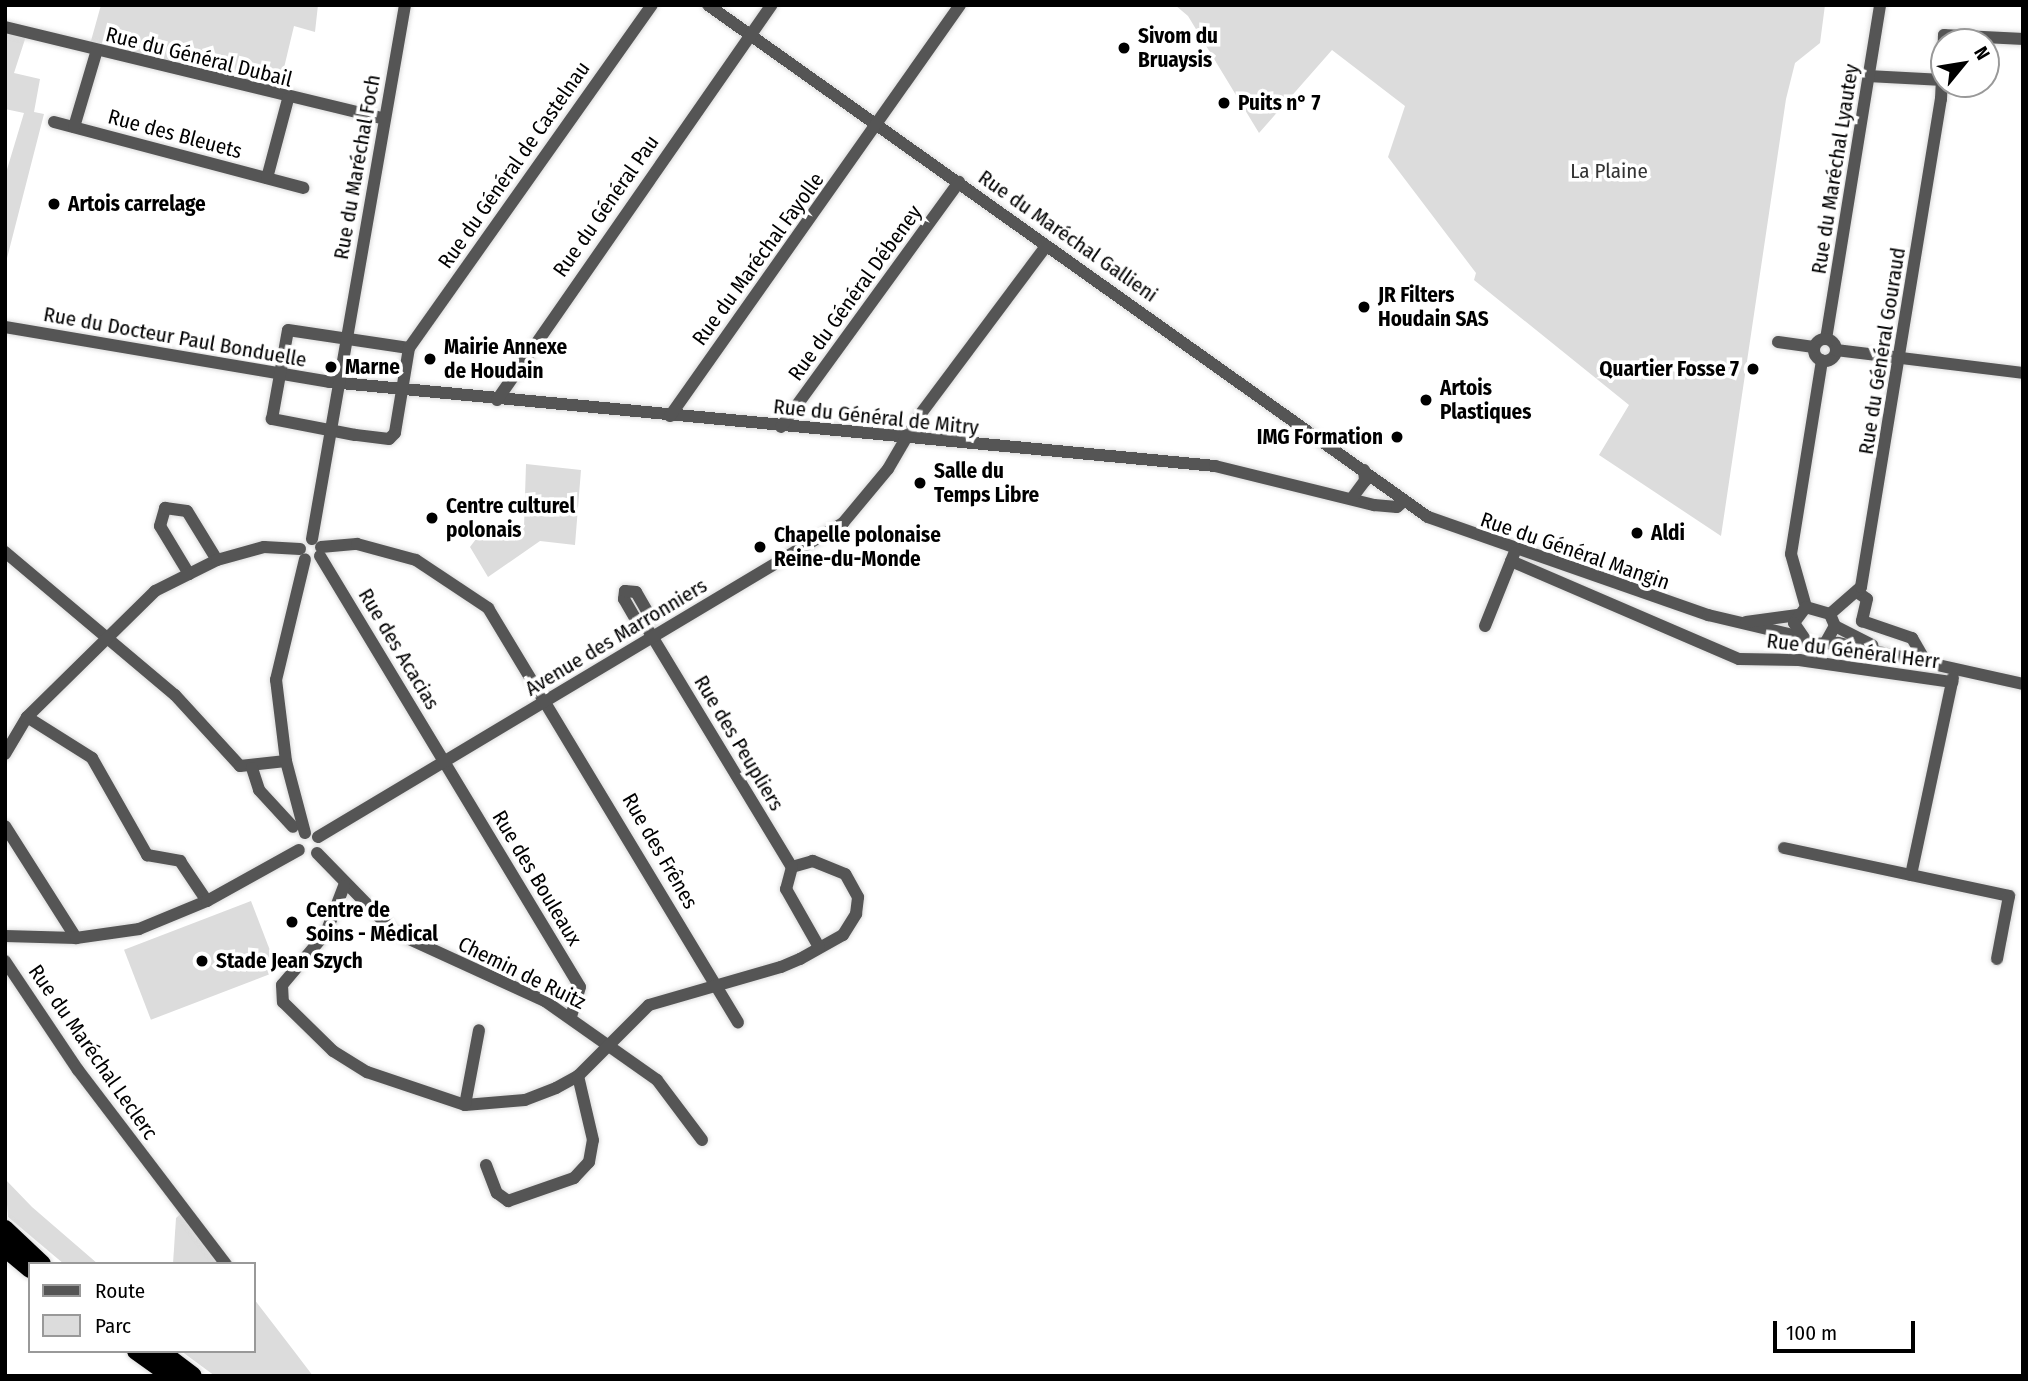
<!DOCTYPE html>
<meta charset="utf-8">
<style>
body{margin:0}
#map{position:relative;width:2028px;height:1381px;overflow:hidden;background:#fff;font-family:"Fira Sans Condensed",sans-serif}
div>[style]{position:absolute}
.green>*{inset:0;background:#dcdcdc;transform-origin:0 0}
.roads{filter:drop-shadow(0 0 2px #dbdbdb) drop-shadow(0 0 2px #dbdbdb)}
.minor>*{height:12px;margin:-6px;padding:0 6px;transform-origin:6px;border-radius:6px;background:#555}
.minor>.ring{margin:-6px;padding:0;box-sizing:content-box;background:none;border:12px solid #555;border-radius:50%}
.highway>*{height:18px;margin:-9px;padding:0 9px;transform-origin:9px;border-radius:9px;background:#000}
.dots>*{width:19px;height:19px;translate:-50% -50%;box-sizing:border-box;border:4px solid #fff;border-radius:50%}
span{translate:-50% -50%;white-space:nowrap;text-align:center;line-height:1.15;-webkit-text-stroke:7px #fff;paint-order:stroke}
.poi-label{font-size:21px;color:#000;font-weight:700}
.left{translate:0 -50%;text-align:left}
.right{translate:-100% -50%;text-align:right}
.street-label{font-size:21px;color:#000}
.park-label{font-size:21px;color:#333}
.frame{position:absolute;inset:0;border:7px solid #000;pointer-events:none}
.legend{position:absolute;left:28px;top:1262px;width:228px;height:91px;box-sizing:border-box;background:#fff;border:2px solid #999;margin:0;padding:9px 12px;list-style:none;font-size:21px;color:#000}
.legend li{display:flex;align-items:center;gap:14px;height:35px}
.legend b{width:35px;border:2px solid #999}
.north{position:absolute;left:1930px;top:28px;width:70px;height:70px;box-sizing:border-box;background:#fff;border:2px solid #999;border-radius:50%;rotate:60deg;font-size:19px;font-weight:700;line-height:28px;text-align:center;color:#000}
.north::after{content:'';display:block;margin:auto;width:24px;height:32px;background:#000;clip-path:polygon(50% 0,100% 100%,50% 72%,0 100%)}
.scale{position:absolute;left:1773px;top:1321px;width:142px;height:32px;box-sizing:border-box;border:4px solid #000;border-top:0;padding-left:9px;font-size:21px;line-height:24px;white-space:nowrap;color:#000;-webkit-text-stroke:5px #fff;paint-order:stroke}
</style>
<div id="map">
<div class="green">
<i style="clip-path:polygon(101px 5px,318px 5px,315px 32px,294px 26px,277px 97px,89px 48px)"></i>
<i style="clip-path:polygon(1175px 5px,1825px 5px,1820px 43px,1795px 63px,1786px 99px,1721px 536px,1599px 455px,1629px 405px,1474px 280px,1476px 273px,1388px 157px,1405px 106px,1332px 50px,1259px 133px,1188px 16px)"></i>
<i style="clip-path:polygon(5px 27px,27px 33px,14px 73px,40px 79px,34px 112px,44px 114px,5px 266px,5px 176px,24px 113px,5px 109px)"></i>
<i style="clip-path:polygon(526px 464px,581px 470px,575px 545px,540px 541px,488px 577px,470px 547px,488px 523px,524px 527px)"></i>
<i style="left:251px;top:901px;width:75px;height:136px;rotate:69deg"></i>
<i style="clip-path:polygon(5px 1179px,32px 1207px,98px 1264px,64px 1264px,8px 1217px)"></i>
<i style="clip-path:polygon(185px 1210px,226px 1264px,173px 1264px,176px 1218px)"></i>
<i style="clip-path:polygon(254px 1299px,294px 1351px,313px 1376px,215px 1376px,181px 1351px,254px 1351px)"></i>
</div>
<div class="roads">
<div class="minor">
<i style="left:708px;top:5px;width:883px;rotate:35.42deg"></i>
<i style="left:1428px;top:517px;width:297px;rotate:19.3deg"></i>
<i style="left:1708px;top:615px;width:91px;rotate:13.3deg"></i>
<i style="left:5px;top:27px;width:390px;rotate:13.6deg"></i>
<i style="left:1869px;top:76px;width:73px;rotate:3.1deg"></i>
<i style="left:54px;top:122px;width:258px;rotate:14.8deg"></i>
<i style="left:74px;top:127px;width:80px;rotate:-73.4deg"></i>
<i style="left:267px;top:178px;width:82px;rotate:-75.1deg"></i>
<i style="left:5px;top:327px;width:330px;rotate:9.6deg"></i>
<i style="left:330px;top:382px;width:889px;rotate:5.42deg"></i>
<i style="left:1215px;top:466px;width:164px;rotate:13.8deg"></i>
<i style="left:1374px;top:505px;width:23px;rotate:5deg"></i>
<i style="left:1397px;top:507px;width:9px;rotate:-41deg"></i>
<i style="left:288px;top:330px;width:122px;rotate:8.5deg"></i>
<i style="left:409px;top:348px;width:86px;rotate:99.4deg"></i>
<i style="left:395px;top:433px;width:8px;rotate:135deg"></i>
<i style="left:389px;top:439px;width:34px;rotate:-173deg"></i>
<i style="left:355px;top:435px;width:85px;rotate:-169.1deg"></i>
<i style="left:272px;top:419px;width:90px;rotate:-79.8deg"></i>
<i style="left:1826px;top:339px;width:338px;rotate:-80.8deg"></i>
<i class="ring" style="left:1814px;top:339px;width:10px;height:10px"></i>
<i style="left:1778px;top:342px;width:36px;rotate:8deg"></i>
<i style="left:409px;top:348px;width:420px;rotate:-54.7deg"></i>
<i style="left:1836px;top:350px;width:188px;rotate:7deg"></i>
<i style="left:497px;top:400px;width:481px;rotate:-55.2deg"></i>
<i style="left:670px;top:416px;width:503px;rotate:-54.79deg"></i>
<i style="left:781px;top:427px;width:303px;rotate:-54deg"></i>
<i style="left:1352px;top:498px;width:21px;rotate:-53deg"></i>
<i style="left:1365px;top:481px;width:11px;rotate:-95deg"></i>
<i style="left:312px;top:539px;width:542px;rotate:-80.12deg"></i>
<i style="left:321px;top:547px;width:36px;rotate:-5deg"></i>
<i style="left:357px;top:544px;width:61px;rotate:15.2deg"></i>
<i style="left:416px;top:560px;width:87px;rotate:33.7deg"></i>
<i style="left:488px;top:608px;width:484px;rotate:58.9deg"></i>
<i style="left:5px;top:552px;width:222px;rotate:40.1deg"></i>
<i style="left:175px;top:695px;width:96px;rotate:47.5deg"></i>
<i style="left:240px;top:766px;width:46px;rotate:-6.2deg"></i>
<i style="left:320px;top:556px;width:503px;rotate:58.9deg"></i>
<i style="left:580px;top:987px;width:30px;rotate:107deg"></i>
<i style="left:1511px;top:561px;width:248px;rotate:23.3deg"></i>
<i style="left:1739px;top:659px;width:60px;rotate:1deg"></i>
<i style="left:1799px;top:660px;width:155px;rotate:8.2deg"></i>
<i style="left:189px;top:574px;width:56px;rotate:-121.1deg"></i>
<i style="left:160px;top:526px;width:19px;rotate:-74deg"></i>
<i style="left:165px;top:508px;width:22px;rotate:8deg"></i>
<i style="left:187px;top:511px;width:57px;rotate:58.5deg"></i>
<i style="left:1857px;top:592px;width:12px;rotate:35deg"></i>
<i style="left:1867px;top:599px;width:23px;rotate:103deg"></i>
<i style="left:1862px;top:621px;width:53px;rotate:18.8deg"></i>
<i style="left:1912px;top:638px;width:30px;rotate:60deg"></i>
<i style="left:1806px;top:607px;width:55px;rotate:-105.8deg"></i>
<i style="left:1791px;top:554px;width:196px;rotate:-80.9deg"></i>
<i style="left:1830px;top:614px;width:41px;rotate:-41.1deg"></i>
<i style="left:1861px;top:587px;width:495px;rotate:-80.7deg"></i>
<i style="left:1941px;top:99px;width:64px;rotate:-87.3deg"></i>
<i style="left:1944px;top:35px;width:79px;rotate:2.9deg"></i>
<i style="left:1746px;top:622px;width:52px;rotate:-7.7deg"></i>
<i style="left:644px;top:623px;width:5px;rotate:158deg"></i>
<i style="left:639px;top:625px;width:30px;rotate:-120deg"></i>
<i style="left:624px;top:599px;width:8px;rotate:-83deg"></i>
<i style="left:625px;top:591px;width:11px;rotate:5deg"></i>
<i style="left:636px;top:592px;width:30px;rotate:60deg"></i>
<i style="left:651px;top:618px;width:9px;rotate:144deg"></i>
<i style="left:644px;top:623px;width:285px;rotate:58.8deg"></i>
<i style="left:1485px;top:626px;width:78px;rotate:-68.1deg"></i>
<i style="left:1835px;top:626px;width:42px;rotate:27.2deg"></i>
<i style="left:1826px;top:642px;width:18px;rotate:-61deg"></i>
<i style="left:1835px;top:626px;width:13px;rotate:-113deg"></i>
<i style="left:1830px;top:614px;width:25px;rotate:-164deg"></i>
<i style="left:1806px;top:607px;width:20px;rotate:127deg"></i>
<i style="left:1794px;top:623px;width:25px;rotate:56deg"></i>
<i style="left:1808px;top:644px;width:30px;rotate:-2deg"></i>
<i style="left:1838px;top:643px;width:189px;rotate:12.5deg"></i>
<i style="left:27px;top:717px;width:77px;rotate:32.2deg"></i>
<i style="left:92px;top:758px;width:112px;rotate:60.4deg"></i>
<i style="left:147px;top:855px;width:34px;rotate:10deg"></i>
<i style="left:180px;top:861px;width:48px;rotate:56deg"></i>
<i style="left:5px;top:754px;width:43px;rotate:-59.3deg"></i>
<i style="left:27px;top:717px;width:180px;rotate:-44.5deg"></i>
<i style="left:155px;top:591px;width:69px;rotate:-26.6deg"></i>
<i style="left:217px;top:560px;width:49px;rotate:-15.5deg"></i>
<i style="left:264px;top:547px;width:36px;rotate:3deg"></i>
<i style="left:252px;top:768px;width:23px;rotate:72deg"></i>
<i style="left:259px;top:790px;width:50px;rotate:47.4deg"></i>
<i style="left:5px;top:826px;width:133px;rotate:57.6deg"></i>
<i style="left:305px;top:833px;width:74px;rotate:-104.8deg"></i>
<i style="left:286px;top:761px;width:82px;rotate:-97deg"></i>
<i style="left:276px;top:680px;width:124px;rotate:-76.5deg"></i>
<i style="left:318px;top:837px;width:612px;rotate:-30.88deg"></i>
<i style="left:843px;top:523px;width:70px;rotate:-50.2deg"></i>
<i style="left:888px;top:469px;width:61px;rotate:-59.7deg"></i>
<i style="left:919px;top:416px;width:212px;rotate:-53.2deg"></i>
<i style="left:1784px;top:848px;width:230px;rotate:12deg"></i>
<i style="left:2009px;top:896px;width:64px;rotate:100.8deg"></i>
<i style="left:317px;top:853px;width:110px;rotate:45.7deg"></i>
<i style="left:394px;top:932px;width:166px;rotate:24.6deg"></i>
<i style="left:545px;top:1001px;width:137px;rotate:35.2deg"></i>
<i style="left:657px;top:1080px;width:75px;rotate:53.1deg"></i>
<i style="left:1911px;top:875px;width:202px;rotate:-78deg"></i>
<i style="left:344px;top:886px;width:50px;rotate:111deg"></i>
<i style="left:326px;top:933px;width:68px;rotate:130.2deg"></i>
<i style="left:282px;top:985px;width:17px;rotate:87deg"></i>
<i style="left:283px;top:1002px;width:70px;rotate:44.4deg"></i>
<i style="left:333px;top:1051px;width:40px;rotate:32deg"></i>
<i style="left:367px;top:1072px;width:103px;rotate:18.6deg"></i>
<i style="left:465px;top:1105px;width:60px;rotate:-4.8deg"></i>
<i style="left:525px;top:1100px;width:33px;rotate:-21deg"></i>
<i style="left:556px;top:1088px;width:25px;rotate:-29deg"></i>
<i style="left:578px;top:1076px;width:100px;rotate:-45deg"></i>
<i style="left:649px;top:1005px;width:137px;rotate:-16.1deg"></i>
<i style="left:781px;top:967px;width:21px;rotate:-23deg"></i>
<i style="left:800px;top:959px;width:49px;rotate:-29.2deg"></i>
<i style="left:843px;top:935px;width:25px;rotate:-58deg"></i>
<i style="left:856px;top:914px;width:17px;rotate:-83deg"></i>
<i style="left:858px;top:897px;width:26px;rotate:-119deg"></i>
<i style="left:845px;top:874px;width:35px;rotate:-158deg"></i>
<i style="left:813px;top:861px;width:22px;rotate:164deg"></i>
<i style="left:792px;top:867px;width:23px;rotate:105deg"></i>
<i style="left:786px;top:889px;width:67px;rotate:60.4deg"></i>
<i style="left:5px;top:936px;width:71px;rotate:1.6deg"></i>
<i style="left:76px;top:938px;width:64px;rotate:-8.1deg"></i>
<i style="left:139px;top:929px;width:74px;rotate:-22.4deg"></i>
<i style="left:207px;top:901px;width:105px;rotate:-29deg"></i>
<i style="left:5px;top:961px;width:131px;rotate:56.2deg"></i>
<i style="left:78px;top:1070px;width:244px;rotate:52.7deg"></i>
<i style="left:465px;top:1105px;width:76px;rotate:-79.4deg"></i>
<i style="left:486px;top:1165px;width:30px;rotate:69deg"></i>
<i style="left:497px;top:1193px;width:14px;rotate:36deg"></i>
<i style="left:508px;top:1201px;width:70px;rotate:-19.2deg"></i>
<i style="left:574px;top:1178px;width:22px;rotate:-47deg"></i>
<i style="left:589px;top:1162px;width:22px;rotate:-80deg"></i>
<i style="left:593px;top:1140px;width:66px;rotate:-103.2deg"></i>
</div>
<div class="highway">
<i style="left:5px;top:1229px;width:51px;rotate:43.4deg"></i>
<i style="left:5px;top:1248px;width:33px;rotate:40deg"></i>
<i style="left:136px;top:1351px;width:43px;rotate:35.5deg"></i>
<i style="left:160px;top:1351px;width:41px;rotate:37.1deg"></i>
</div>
</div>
<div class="dots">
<i style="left:1124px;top:48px;background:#000"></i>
<i style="left:1224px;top:103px;background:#000"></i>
<i style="left:54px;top:204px;background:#000"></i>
<i style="left:1364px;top:307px;background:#000"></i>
<i style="left:430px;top:359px;background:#000"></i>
<i style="left:331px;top:367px;background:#000"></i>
<i style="left:1753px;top:369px;background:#000"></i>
<i style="left:1426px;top:400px;background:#000"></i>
<i style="left:1397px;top:437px;background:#000"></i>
<i style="left:920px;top:483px;background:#000"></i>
<i style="left:432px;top:518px;background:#000"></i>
<i style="left:1637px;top:533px;background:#000"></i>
<i style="left:760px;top:547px;background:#000"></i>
<i style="left:292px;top:922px;background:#000"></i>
<i style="left:202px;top:961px;background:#000"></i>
</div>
<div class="poi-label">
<span class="left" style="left:1138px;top:48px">Sivom du<br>Bruaysis</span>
<span class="left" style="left:1238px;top:103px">Puits n° 7</span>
<span class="left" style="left:68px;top:204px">Artois carrelage</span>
<span class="left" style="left:1378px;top:307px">JR Filters<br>Houdain SAS</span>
<span class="left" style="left:444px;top:359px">Mairie Annexe<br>de Houdain</span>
<span class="left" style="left:345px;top:367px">Marne</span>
<span class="right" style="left:1739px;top:369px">Quartier Fosse 7</span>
<span class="left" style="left:1440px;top:400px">Artois<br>Plastiques</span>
<span class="right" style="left:1383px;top:437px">IMG Formation</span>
<span class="left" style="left:934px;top:483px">Salle du<br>Temps Libre</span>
<span class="left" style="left:446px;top:518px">Centre culturel<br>polonais</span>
<span class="left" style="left:1651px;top:533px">Aldi</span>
<span class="left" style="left:774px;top:547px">Chapelle polonaise<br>Reine-du-Monde</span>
<span class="left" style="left:306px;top:922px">Centre de<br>Soins - Médical</span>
<span class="left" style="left:216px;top:961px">Stade Jean Szych</span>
</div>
<div class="street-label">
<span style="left:199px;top:57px;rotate:14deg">Rue du Général Dubail</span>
<span style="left:175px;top:134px;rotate:15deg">Rue des Bleuets</span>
<span style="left:514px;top:165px;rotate:-55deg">Rue du Général de Castelnau</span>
<span style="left:357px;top:167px;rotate:-80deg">Rue du Maréchal Foch</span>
<span style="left:1835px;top:169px;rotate:-81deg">Rue du Maréchal Lyautey</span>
<span style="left:606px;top:206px;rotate:-55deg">Rue du Général Pau</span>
<span style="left:1068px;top:236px;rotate:35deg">Rue du Maréchal Gallieni</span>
<span style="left:758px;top:259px;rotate:-54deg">Rue du Maréchal Fayolle</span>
<span style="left:855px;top:293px;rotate:-54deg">Rue du Général Débeney</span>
<span style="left:175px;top:337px;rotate:10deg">Rue du Docteur Paul Bonduelle</span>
<span style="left:1882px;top:351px;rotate:-81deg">Rue du Général Gouraud</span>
<span style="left:876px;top:417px;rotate:6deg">Rue du Général de Mitry</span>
<span style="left:1575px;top:551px;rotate:19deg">Rue du Général Mangin</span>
<span style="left:616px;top:637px;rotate:-31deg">Avenue des Marronniers</span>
<span style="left:399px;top:649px;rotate:59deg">Rue des Acacias</span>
<span style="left:1853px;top:651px;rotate:7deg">Rue du Général Herr</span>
<span style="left:739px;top:743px;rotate:59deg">Rue des Peupliers</span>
<span style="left:660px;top:851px;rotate:60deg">Rue des Frênes</span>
<span style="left:537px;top:878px;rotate:59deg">Rue des Bouleaux</span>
<span style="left:522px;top:973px;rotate:26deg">Chemin de Ruitz</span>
<span style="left:93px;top:1052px;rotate:55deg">Rue du Maréchal Leclerc</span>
</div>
<div class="park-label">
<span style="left:1609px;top:171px">La Plaine</span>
</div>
<div class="frame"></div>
<ul class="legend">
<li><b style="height:9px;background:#555"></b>Route</li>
<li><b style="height:19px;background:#dcdcdc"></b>Parc</li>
</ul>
<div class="north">N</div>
<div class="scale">100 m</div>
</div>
